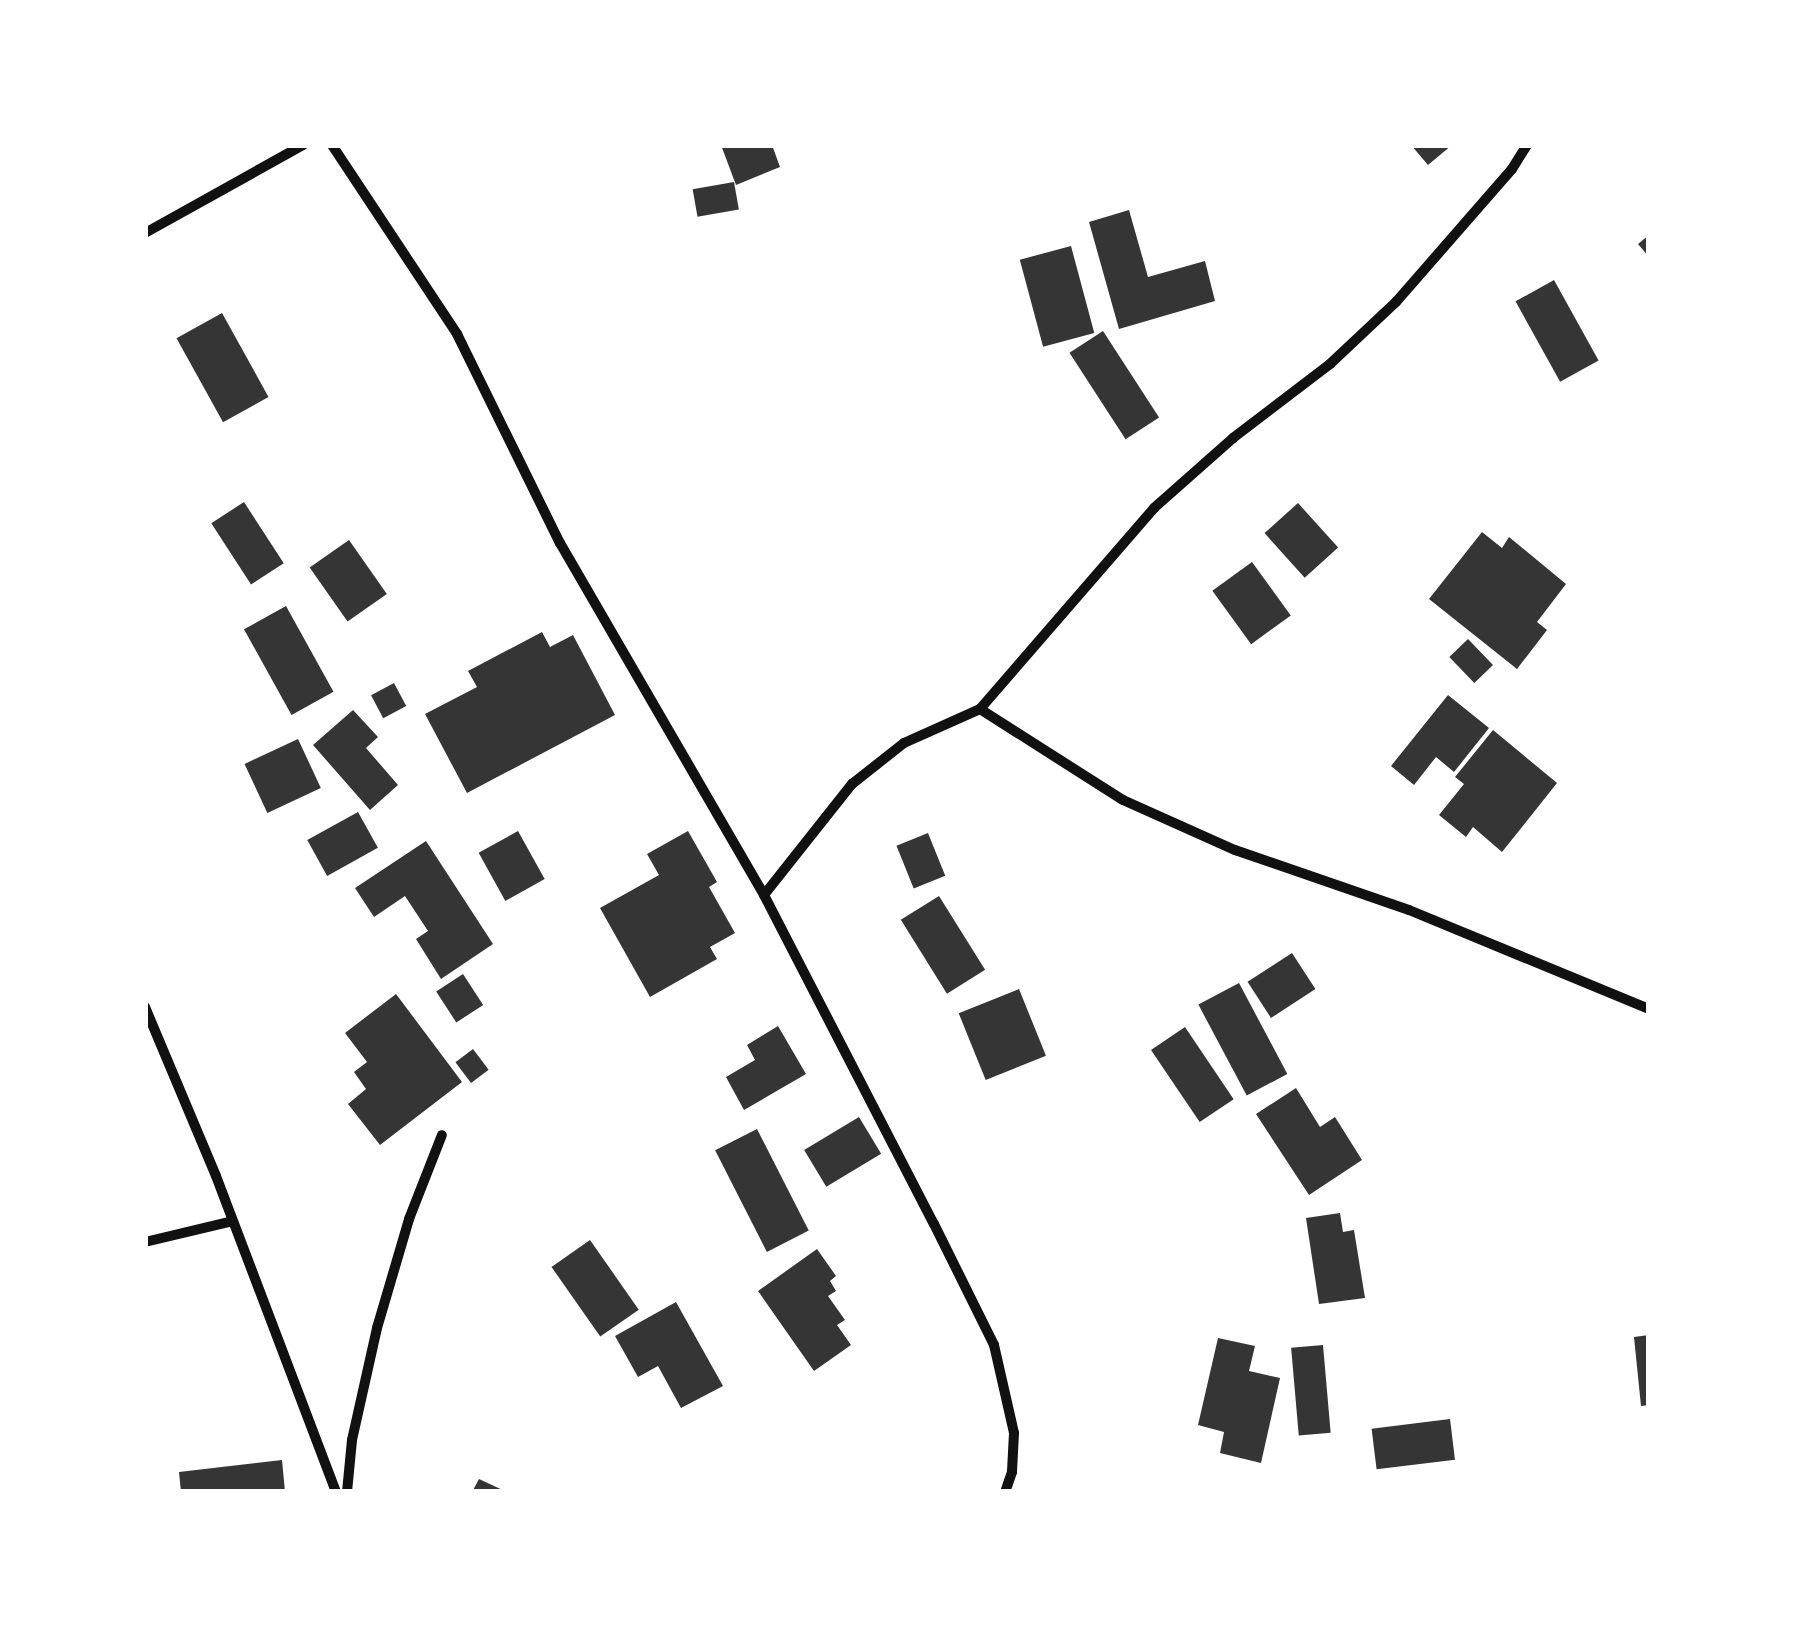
<!DOCTYPE html>
<style>
body{margin:0}
#map{position:relative;width:1794px;height:1637px;overflow:hidden;background:#fff;font-family:"PT Sans",sans-serif}
div>[style]{position:absolute}
.building>*{inset:0;background:#353535;transform-origin:0 0}
.minor>*{height:10px;margin:-5px;padding:0 5px;transform-origin:5px;border-radius:5px;background:#111}
span{translate:-50% -50%;white-space:nowrap;text-align:center;line-height:1.15;-webkit-text-stroke:8px #fff;paint-order:stroke}
.frame{position:absolute;inset:0;border:148px solid #fff;pointer-events:none}
</style>
<div id="map">
<div class="building">
<i style="clip-path:polygon(721px 145px,772px 145px,780px 167px,736px 185px)"></i>
<i style="clip-path:polygon(1411px 145px,1452px 145px,1428px 165px)"></i>
<i style="left:734px;top:182px;width:28px;height:42px;rotate:80deg"></i>
<i style="clip-path:polygon(1129px 210px,1148px 277px,1205px 261px,1215px 301px,1119px 329px,1089px 222px)"></i>
<i style="clip-path:polygon(1649px 235px,1649px 257px,1638px 244px)"></i>
<i style="left:1071px;top:246px;width:90px;height:53px;rotate:75deg"></i>
<i style="left:1554px;top:280px;width:92px;height:44px;rotate:61deg"></i>
<i style="left:222px;top:313px;width:96px;height:52px;rotate:61deg"></i>
<i style="left:1103px;top:331px;width:103px;height:40px;rotate:57deg"></i>
<i style="left:244px;top:502px;width:73px;height:39px;rotate:57deg"></i>
<i style="left:1298px;top:503px;width:60px;height:45px;rotate:48deg"></i>
<i style="clip-path:polygon(1482px 532px,1502px 548px,1509px 537px,1566px 584px,1537px 622px,1547px 630px,1517px 669px,1429px 599px)"></i>
<i style="left:349px;top:540px;width:66px;height:48px;rotate:55deg"></i>
<i style="left:1252px;top:562px;width:66px;height:49px;rotate:54deg"></i>
<i style="left:286px;top:606px;width:98px;height:48px;rotate:61deg"></i>
<i style="clip-path:polygon(542px 632px,550px 647px,573px 635px,615px 715px,467px 793px,425px 714px,477px 687px,468px 671px)"></i>
<i style="left:1468px;top:639px;width:36px;height:26px;rotate:46deg"></i>
<i style="left:394px;top:683px;width:26px;height:26px;rotate:62deg"></i>
<i style="clip-path:polygon(1448px 695px,1489px 728px,1454px 772px,1436px 757px,1414px 785px,1391px 766px)"></i>
<i style="clip-path:polygon(353px 710px,378px 737px,366px 748px,398px 785px,370px 810px,313px 745px)"></i>
<i style="clip-path:polygon(1493px 730px,1557px 783px,1502px 852px,1473px 827px,1466px 837px,1439px 815px,1464px 784px,1455px 777px)"></i>
<i style="left:298px;top:739px;width:54px;height:59px;rotate:65deg"></i>
<i style="left:358px;top:812px;width:41px;height:58px;rotate:61deg"></i>
<i style="left:518px;top:831px;width:55px;height:45px;rotate:61deg"></i>
<i style="clip-path:polygon(688px 831px,717px 882px,709px 887px,735px 933px,710px 947px,717px 959px,650px 997px,600px 908px,659px 875px,647px 854px)"></i>
<i style="left:928px;top:833px;width:46px;height:34px;rotate:68deg"></i>
<i style="clip-path:polygon(426px 841px,493px 944px,441px 979px,416px 939px,428px 931px,405px 896px,374px 917px,355px 888px)"></i>
<i style="left:939px;top:896px;width:87px;height:45px;rotate:58deg"></i>
<i style="left:1292px;top:953px;width:43px;height:53px;rotate:57deg"></i>
<i style="left:463px;top:974px;width:37px;height:32px;rotate:57deg"></i>
<i style="left:1239px;top:983px;width:103px;height:46px;rotate:62deg"></i>
<i style="left:1019px;top:989px;width:72px;height:65px;rotate:68deg"></i>
<i style="clip-path:polygon(396px 994px,462px 1082px,380px 1145px,348px 1104px,366px 1089px,354px 1072px,367px 1062px,345px 1033px)"></i>
<i style="clip-path:polygon(778px 1026px,806px 1074px,744px 1110px,726px 1077px,755px 1060px,747px 1045px)"></i>
<i style="left:1185px;top:1027px;width:87px;height:41px;rotate:56deg"></i>
<i style="left:473px;top:1049px;width:26px;height:22px;rotate:53deg"></i>
<i style="clip-path:polygon(1296px 1088px,1320px 1127px,1335px 1117px,1362px 1160px,1309px 1195px,1256px 1114px)"></i>
<i style="left:859px;top:1117px;width:43px;height:64px;rotate:59deg"></i>
<i style="left:757px;top:1129px;width:114px;height:47px;rotate:63deg"></i>
<i style="clip-path:polygon(1340px 1213px,1343px 1232px,1354px 1230px,1365px 1298px,1319px 1304px,1306px 1218px)"></i>
<i style="left:590px;top:1240px;width:85px;height:47px;rotate:55deg"></i>
<i style="clip-path:polygon(817px 1249px,836px 1276px,830px 1281px,836px 1291px,828px 1296px,845px 1320px,837px 1325px,851px 1345px,814px 1371px,758px 1291px)"></i>
<i style="clip-path:polygon(676px 1302px,723px 1386px,681px 1408px,658px 1366px,638px 1377px,615px 1336px)"></i>
<i style="clip-path:polygon(1649px 1335px,1649px 1405px,1641px 1406px,1634px 1337px)"></i>
<i style="clip-path:polygon(1218px 1338px,1255px 1346px,1249px 1371px,1280px 1378px,1261px 1463px,1220px 1453px,1224px 1432px,1198px 1425px)"></i>
<i style="left:1323px;top:1345px;width:88px;height:32px;rotate:85deg"></i>
<i style="left:1450px;top:1419px;width:41px;height:79px;rotate:83deg"></i>
<i style="clip-path:polygon(282px 1460px,285px 1492px,181px 1492px,179px 1472px)"></i>
<i style="clip-path:polygon(479px 1479px,507px 1492px,472px 1492px)"></i>
</div>
<div class="minor">
<i style="left:332px;top:145px;width:227px;rotate:56.5deg"></i>
<i style="left:457px;top:334px;width:233px;rotate:63.8deg"></i>
<i style="left:560px;top:543px;width:407px;rotate:59.9deg"></i>
<i style="left:764px;top:895px;width:370px;rotate:62.7deg"></i>
<i style="left:934px;top:1224px;width:135px;rotate:63.6deg"></i>
<i style="left:994px;top:1345px;width:90px;rotate:77.2deg"></i>
<i style="left:1014px;top:1433px;width:39px;rotate:93deg"></i>
<i style="left:1012px;top:1472px;width:21px;rotate:109deg"></i>
<i style="left:145px;top:233px;width:181px;rotate:-29.1deg"></i>
<i style="left:980px;top:709px;width:169px;rotate:32.5deg"></i>
<i style="left:1123px;top:800px;width:123px;rotate:24.1deg"></i>
<i style="left:1235px;top:850px;width:184px;rotate:19deg"></i>
<i style="left:1409px;top:910px;width:260px;rotate:22.4deg"></i>
<i style="left:764px;top:895px;width:142px;rotate:-51.6deg"></i>
<i style="left:852px;top:784px;width:66px;rotate:-38.3deg"></i>
<i style="left:904px;top:743px;width:83px;rotate:-24.1deg"></i>
<i style="left:980px;top:709px;width:266px;rotate:-49.1deg"></i>
<i style="left:1154px;top:508px;width:106px;rotate:-41.5deg"></i>
<i style="left:1233px;top:438px;width:122px;rotate:-37.3deg"></i>
<i style="left:1330px;top:364px;width:91px;rotate:-43.2deg"></i>
<i style="left:1396px;top:302px;width:176px;rotate:-48.9deg"></i>
<i style="left:1512px;top:169px;width:28px;rotate:-58deg"></i>
<i style="left:145px;top:1007px;width:183px;rotate:67.2deg"></i>
<i style="left:216px;top:1176px;width:338px;rotate:69.2deg"></i>
<i style="left:145px;top:1242px;width:90px;rotate:-13.4deg"></i>
<i style="left:347px;top:1492px;width:52px;rotate:-84.5deg"></i>
<i style="left:352px;top:1440px;width:115px;rotate:-77.4deg"></i>
<i style="left:377px;top:1328px;width:114px;rotate:-73.6deg"></i>
<i style="left:409px;top:1219px;width:90px;rotate:-68.6deg"></i>
</div>
<div class="frame"></div>
</div>
